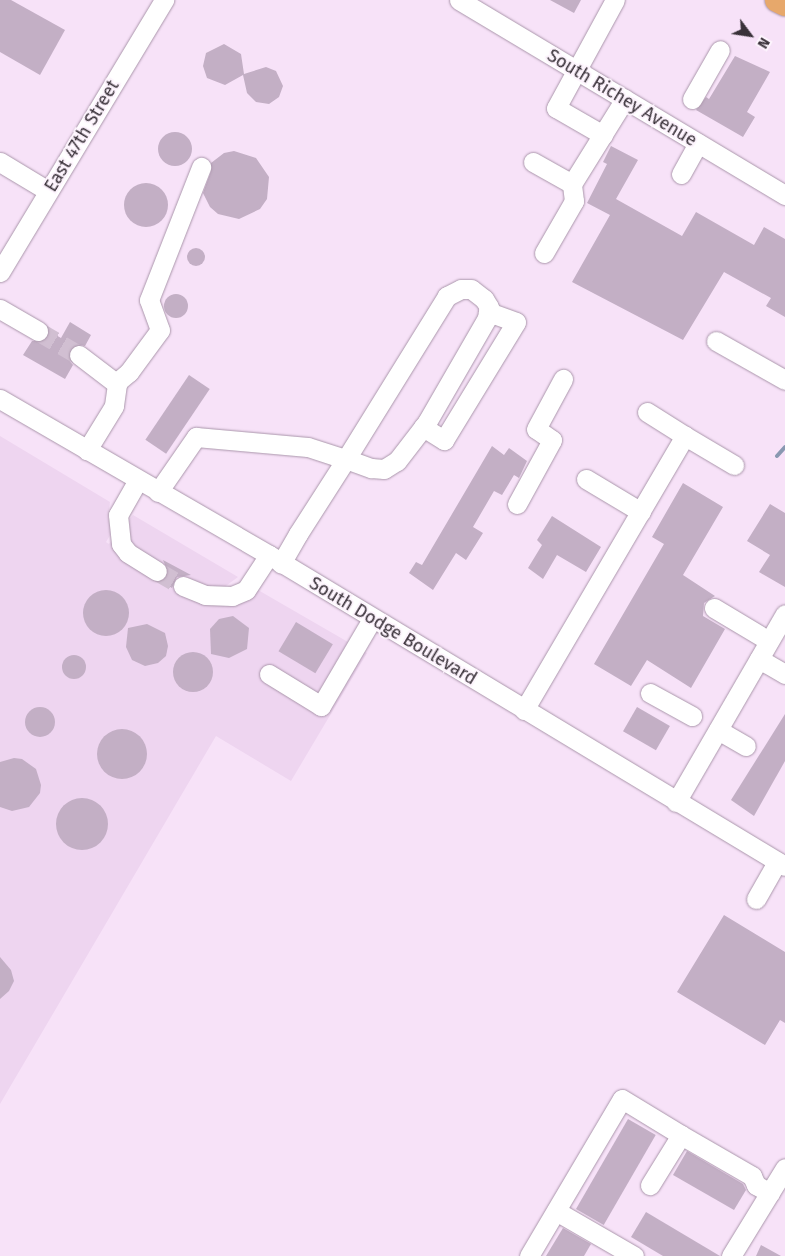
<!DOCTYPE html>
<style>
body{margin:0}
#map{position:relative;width:785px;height:1256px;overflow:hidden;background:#f7e2f8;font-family:"Fira Sans",sans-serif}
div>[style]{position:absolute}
.built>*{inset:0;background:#eed5f0}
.stream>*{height:4px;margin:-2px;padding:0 2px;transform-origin:2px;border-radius:2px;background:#8998b1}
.building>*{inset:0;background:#c3afc5;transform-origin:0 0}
.round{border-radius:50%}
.minor-tunnel>*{height:19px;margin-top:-9.5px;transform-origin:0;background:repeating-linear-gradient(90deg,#d1bfd2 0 19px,transparent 0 28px)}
.roads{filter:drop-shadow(0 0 1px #aa96ab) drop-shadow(0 0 1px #aa96ab)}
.minor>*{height:19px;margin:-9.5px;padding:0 9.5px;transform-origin:9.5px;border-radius:9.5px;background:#fff}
.major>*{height:24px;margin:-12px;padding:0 12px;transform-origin:12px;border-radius:12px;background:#e7a86b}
span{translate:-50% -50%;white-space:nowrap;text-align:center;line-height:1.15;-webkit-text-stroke:4px #fdf4fd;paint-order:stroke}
.street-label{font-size:18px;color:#393139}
.north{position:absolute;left:725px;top:10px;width:50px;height:50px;-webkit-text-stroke:4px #fdf4fd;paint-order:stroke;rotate:121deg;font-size:14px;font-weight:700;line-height:20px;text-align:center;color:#393139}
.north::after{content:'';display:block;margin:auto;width:18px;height:22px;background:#393139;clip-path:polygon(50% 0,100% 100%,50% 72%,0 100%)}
</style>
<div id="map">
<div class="built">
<i style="clip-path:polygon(0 436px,110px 502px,108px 518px,112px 532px,106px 542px,109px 544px,133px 515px,238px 577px,223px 588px,230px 601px,258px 590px,367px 653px,291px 781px,216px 736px,0 1104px)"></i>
</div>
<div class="stream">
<i style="left:777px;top:456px;width:12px;rotate:-48deg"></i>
</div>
<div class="building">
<i style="clip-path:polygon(0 0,11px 0,65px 30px,40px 75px,0 52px)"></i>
<i style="clip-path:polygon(550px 0,581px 0,574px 13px)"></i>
<i style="clip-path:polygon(224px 44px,241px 54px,244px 74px,266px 67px,276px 71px,283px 86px,279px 97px,269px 104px,256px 102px,247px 93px,243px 75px,225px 85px,207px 78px,203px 66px,206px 53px)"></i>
<i style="clip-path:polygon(735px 56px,770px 72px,747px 112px,755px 117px,743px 137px,696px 110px,706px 97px,709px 99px)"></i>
<i class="round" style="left:158px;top:132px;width:34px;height:34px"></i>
<i style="clip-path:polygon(611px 146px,638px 160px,616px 199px,682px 236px,696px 212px,754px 245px,764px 227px,785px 239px,785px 317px,766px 306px,771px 298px,724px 272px,683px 340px,572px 282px,610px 215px,587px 203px,607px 164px,603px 162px)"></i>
<i style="clip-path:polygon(234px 151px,256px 158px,269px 177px,267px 199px,260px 209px,239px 219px,218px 214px,210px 207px,203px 193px,211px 171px,211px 163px,224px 153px)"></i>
<i class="round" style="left:124px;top:183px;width:44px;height:44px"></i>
<i class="round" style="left:187px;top:248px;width:18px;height:18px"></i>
<i class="round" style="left:164px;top:294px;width:24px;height:24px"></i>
<i style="clip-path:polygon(70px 322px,91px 335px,85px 346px,75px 344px,70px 349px,68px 359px,73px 365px,65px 379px,23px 355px,32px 341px,43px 341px,49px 331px,61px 338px)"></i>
<i style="left:189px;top:375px;width:25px;height:78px;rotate:34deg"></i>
<i style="clip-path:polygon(492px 446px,504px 455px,509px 448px,527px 461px,519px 478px,514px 475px,502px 495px,494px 491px,473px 527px,483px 533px,466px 560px,456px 553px,433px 590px,409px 573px,416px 562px,422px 565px)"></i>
<i style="clip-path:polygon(683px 483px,723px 507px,683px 575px,715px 596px,704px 603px,703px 616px,725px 629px,691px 688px,647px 660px,631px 686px,594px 664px,664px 544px,652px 537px)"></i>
<i style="clip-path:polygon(770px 504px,785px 513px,785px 587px,759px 572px,770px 555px,747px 541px)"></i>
<i style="clip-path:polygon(552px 516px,601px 547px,586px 572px,557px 555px,543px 579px,528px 568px,542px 545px,537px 540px)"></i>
<i style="clip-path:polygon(163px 560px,191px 575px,177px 577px,172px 588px,160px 581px,168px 572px)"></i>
<i class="round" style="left:83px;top:590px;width:46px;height:46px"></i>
<i style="clip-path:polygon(233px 616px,249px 628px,247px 649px,229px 658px,211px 654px,210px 629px,219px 619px)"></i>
<i style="left:296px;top:622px;width:43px;height:34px;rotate:31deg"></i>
<i style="clip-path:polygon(147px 624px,165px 633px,168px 646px,166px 656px,158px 663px,145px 666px,132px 660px,126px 647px,128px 628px)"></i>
<i class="round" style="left:173px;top:652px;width:40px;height:40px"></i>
<i class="round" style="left:62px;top:655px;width:24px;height:24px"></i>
<i style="left:637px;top:707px;width:38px;height:28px;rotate:30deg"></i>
<i class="round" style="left:25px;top:707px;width:30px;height:30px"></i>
<i style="clip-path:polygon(785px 714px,785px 761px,754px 816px,731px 800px)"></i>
<i class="round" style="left:97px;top:729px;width:50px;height:50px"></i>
<i style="clip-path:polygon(14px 758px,22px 759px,36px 769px,41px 785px,40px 793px,29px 807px,12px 811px,0 807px,0 762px)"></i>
<i class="round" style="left:56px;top:798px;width:52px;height:52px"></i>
<i style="clip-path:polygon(724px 915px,785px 952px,785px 1023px,780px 1020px,765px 1045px,677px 992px)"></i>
<i style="clip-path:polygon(0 957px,11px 970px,14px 981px,9px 991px,0 999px)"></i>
<i style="left:628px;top:1119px;width:32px;height:104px;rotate:30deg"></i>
<i style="clip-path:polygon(687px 1151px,743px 1184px,746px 1190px,734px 1210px,673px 1175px)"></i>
<i style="clip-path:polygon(646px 1212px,720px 1256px,663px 1256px,631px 1237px)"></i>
<i style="clip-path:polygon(563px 1228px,591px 1244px,584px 1256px,546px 1256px)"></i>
<i style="clip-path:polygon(761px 1245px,781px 1256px,756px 1256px)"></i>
</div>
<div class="minor-tunnel">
<i style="left:38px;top:331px;width:48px;rotate:30.3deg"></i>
<i style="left:157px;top:571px;width:30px;rotate:30deg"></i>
</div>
<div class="roads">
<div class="minor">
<i style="left:459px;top:0;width:380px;rotate:30.9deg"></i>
<i style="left:692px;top:99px;width:56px;rotate:-60.3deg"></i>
<i style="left:603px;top:135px;width:54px;rotate:-150.1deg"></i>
<i style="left:556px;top:108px;width:123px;rotate:-61.4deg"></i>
<i style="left:0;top:162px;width:56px;rotate:31.1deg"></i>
<i style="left:533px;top:162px;width:45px;rotate:29.4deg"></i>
<i style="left:572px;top:184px;width:100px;rotate:-58.1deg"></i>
<i style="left:681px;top:174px;width:35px;rotate:-61deg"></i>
<i style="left:544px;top:253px;width:60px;rotate:-60deg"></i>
<i style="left:574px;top:201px;width:17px;rotate:-97deg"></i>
<i style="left:0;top:272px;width:318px;rotate:-58.9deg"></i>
<i style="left:0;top:309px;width:44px;rotate:30.1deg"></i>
<i style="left:716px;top:341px;width:79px;rotate:29.5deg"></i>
<i style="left:79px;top:355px;width:48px;rotate:37.3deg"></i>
<i style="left:117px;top:384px;width:22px;rotate:98deg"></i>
<i style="left:114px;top:406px;width:52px;rotate:121.5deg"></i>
<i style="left:116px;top:383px;width:17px;rotate:-40deg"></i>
<i style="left:129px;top:372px;width:52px;rotate:-53.6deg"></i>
<i style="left:160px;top:330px;width:32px;rotate:-110deg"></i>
<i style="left:149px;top:300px;width:143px;rotate:-68.6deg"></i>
<i style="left:0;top:399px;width:311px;rotate:30.1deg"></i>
<i style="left:269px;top:555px;width:602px;rotate:31.08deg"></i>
<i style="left:647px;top:412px;width:45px;rotate:32.3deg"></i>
<i style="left:423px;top:427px;width:25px;rotate:32deg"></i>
<i style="left:444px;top:440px;width:138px;rotate:-58.6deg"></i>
<i style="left:516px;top:322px;width:30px;rotate:-160deg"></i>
<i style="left:586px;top:479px;width:64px;rotate:31deg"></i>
<i style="left:138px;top:480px;width:40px;rotate:119.7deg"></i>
<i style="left:118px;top:515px;width:29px;rotate:84deg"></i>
<i style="left:121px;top:544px;width:11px;rotate:52deg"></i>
<i style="left:128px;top:553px;width:34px;rotate:32deg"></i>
<i style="left:158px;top:492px;width:67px;rotate:-55.4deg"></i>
<i style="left:196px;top:437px;width:112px;rotate:5.1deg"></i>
<i style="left:308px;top:447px;width:40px;rotate:18deg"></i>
<i style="left:346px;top:459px;width:27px;rotate:20deg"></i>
<i style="left:371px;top:468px;width:13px;rotate:4deg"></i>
<i style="left:384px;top:469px;width:15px;rotate:-32deg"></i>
<i style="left:397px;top:461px;width:49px;rotate:-52.4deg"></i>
<i style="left:427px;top:422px;width:120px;rotate:-60deg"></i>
<i style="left:487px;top:318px;width:11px;rotate:-80deg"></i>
<i style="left:489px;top:307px;width:9px;rotate:-122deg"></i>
<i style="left:484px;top:299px;width:16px;rotate:-142deg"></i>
<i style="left:471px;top:289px;width:10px;rotate:180deg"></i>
<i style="left:461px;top:289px;width:16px;rotate:153deg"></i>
<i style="left:447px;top:296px;width:192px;rotate:121.8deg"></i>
<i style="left:346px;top:459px;width:89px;rotate:122.6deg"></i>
<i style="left:298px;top:534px;width:34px;rotate:120deg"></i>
<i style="left:517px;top:504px;width:73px;rotate:-61.3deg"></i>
<i style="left:552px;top:440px;width:19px;rotate:-145deg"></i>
<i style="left:536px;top:429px;width:57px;rotate:-61.6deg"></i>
<i style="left:183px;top:586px;width:24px;rotate:22deg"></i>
<i style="left:205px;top:595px;width:27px;rotate:2deg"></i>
<i style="left:232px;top:596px;width:15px;rotate:-23deg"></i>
<i style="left:246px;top:590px;width:42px;rotate:-56.7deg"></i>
<i style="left:714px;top:608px;width:64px;rotate:31deg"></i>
<i style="left:759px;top:659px;width:30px;rotate:30deg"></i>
<i style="left:269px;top:674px;width:61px;rotate:31.6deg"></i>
<i style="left:321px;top:706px;width:101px;rotate:-59.6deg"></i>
<i style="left:650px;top:693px;width:48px;rotate:28.7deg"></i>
<i style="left:524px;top:710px;width:318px;rotate:-59.6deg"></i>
<i style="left:685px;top:436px;width:57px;rotate:30.6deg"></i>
<i style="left:718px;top:730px;width:32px;rotate:30deg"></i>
<i style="left:676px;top:802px;width:217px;rotate:-59.9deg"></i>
<i style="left:756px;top:899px;width:43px;rotate:-60.4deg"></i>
<i style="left:681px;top:1135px;width:82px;rotate:30deg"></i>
<i style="left:752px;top:1176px;width:10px;rotate:66deg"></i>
<i style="left:756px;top:1185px;width:16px;rotate:30deg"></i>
<i style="left:556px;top:1211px;width:90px;rotate:30deg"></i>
<i style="left:529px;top:1256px;width:182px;rotate:-59.4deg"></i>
<i style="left:622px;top:1099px;width:69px;rotate:31.4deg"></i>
<i style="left:681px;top:1135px;width:59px;rotate:121.8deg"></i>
<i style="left:731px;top:1256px;width:103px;rotate:-58.5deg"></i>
</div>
<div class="major">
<i style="left:777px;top:0;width:9px;rotate:27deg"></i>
</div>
</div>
<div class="street-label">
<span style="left:622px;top:98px;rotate:31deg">South Richey Avenue</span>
<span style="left:82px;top:136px;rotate:-59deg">East 47th Street</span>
<span style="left:393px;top:631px;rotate:31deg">South Dodge Boulevard</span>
</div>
<div class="north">N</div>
</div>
